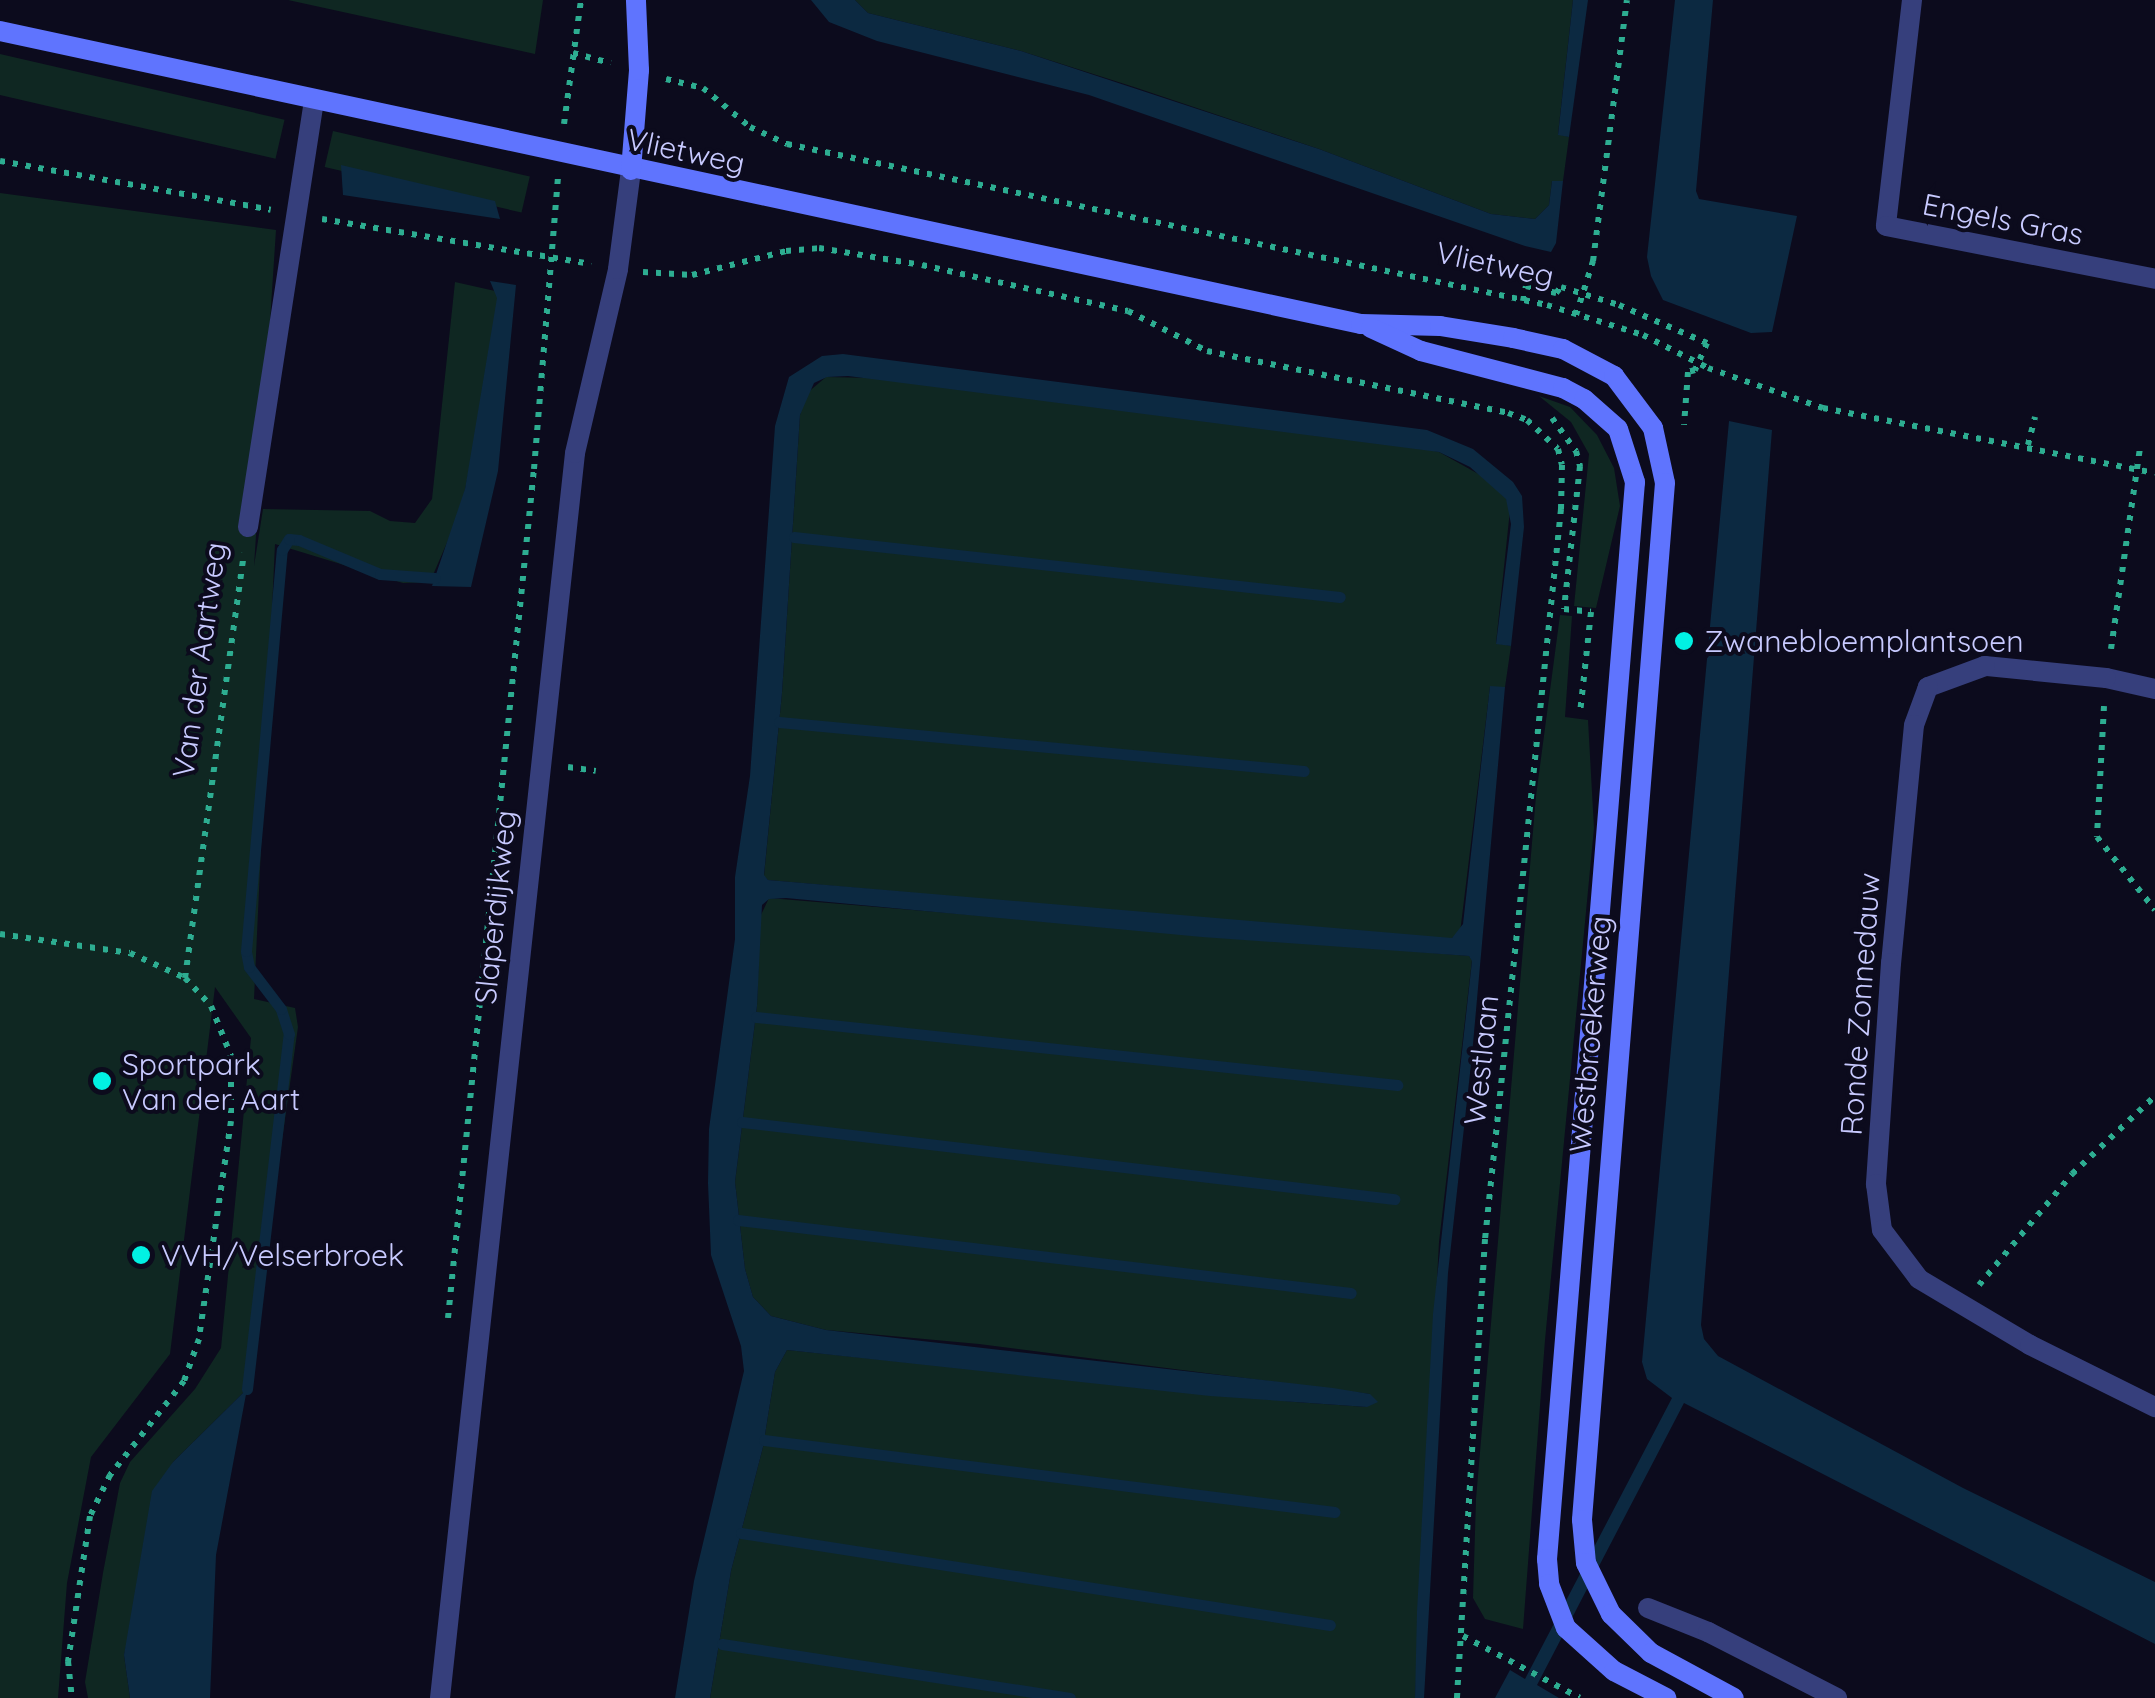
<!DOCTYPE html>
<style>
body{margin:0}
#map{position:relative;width:2155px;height:1698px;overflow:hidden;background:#0c0b1d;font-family:Quicksand,sans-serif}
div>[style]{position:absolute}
.green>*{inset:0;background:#0f2722;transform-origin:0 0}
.water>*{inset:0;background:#0c2941}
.stream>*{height:11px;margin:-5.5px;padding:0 5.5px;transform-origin:5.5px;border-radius:5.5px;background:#0c2941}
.path>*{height:6px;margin-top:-3px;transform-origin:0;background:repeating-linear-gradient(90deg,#2dad91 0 5px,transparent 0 13px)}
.lane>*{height:20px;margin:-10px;padding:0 10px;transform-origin:10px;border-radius:10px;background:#363f7c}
.street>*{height:20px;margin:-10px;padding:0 10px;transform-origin:10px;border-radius:10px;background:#363f7c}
.secondary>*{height:20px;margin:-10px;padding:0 10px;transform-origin:10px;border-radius:10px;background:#5f74fe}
.dots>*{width:28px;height:28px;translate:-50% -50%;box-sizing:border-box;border:5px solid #0c0b1d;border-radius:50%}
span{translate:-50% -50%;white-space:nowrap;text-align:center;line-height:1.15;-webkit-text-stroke:8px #0c0b1d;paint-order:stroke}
.street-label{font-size:30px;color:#c8caff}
.poi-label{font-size:30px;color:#c8caff}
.left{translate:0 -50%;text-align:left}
</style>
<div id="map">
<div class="green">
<i style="clip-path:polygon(288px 0,543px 0,535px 54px)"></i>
<i style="clip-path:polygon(855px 0,1573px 0,1558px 134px,1569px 137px,1563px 181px,1552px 181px,1549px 205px,1535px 219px,1491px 214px,1319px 149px,1134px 87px,1021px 51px,868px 13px)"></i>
<i style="left:0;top:54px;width:292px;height:40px;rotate:13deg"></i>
<i style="left:333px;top:131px;width:202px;height:37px;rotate:13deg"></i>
<i style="clip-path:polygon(0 193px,276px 230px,254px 566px,263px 509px,370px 511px,390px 521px,415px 523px,432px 499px,455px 282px,504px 293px,461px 510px,430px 582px,403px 583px,275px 544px,254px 999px,295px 1008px,298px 1027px,247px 1389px,173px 1462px,124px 1655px,130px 1698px,88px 1698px,85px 1682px,103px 1573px,120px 1483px,130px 1462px,195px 1389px,221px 1348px,251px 1038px,215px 987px,170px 1354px,91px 1457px,67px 1583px,58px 1698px,0 1698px)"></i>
<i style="clip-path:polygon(826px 377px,874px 378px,1415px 447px,1439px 452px,1482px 476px,1506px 498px,1510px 510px,1496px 643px,1511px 646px,1505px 687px,1490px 687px,1460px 933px,1452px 938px,1423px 938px,1345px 932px,768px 880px,764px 876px,782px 693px,800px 415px,806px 394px)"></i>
<i style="clip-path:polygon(1539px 396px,1570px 407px,1597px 435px,1614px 468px,1620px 506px,1596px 608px,1574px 606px,1589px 454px,1571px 422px)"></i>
<i style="clip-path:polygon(1560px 615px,1572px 616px,1565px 717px,1588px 720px,1594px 828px,1545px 1340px,1523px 1629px,1485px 1619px,1473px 1598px,1476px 1499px,1536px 796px)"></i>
<i style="clip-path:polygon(769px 898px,1469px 956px,1472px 960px,1439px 1242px,1415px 1698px,710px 1698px,731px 1571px,763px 1447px,775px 1372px,787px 1350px,1295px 1402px,1367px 1407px,1370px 1394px,979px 1344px,826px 1330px,771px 1316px,753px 1297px,745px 1269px,735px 1182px,757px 1006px,760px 917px)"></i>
</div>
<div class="water">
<i style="clip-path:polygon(811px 0,855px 0,868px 13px,1021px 51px,1319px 149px,1491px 214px,1535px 219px,1549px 205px,1552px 181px,1563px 181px,1556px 243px,1551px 252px,1525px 246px,1089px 95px,877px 41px,829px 22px)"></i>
<i style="clip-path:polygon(1573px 0,1588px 0,1569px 137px,1558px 135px)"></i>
<i style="clip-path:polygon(1675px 0,1713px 0,1696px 191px,1699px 199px,1797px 216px,1772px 332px,1751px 333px,1663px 300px,1651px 276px,1647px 257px)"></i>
<i style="clip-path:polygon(341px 165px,495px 201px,500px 219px,343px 195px)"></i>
<i style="clip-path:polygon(490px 281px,516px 285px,498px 471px,471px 587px,432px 586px,465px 489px,497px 298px)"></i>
<i style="clip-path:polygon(843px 354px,1427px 430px,1473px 449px,1513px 482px,1522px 496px,1524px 527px,1511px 646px,1496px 644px,1511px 524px,1506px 499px,1470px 467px,1439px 452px,848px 376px,827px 377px,814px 383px,800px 415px,782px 693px,764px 875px,768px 880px,1452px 938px,1463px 924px,1490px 686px,1505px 687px,1472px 1055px,1448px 1273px,1424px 1698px,1415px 1698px,1417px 1612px,1433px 1314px,1472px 961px,1469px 956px,1202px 937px,786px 898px,769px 899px,762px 905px,757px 1006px,735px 1182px,745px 1269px,753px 1297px,771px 1316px,826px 1330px,1333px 1388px,1370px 1394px,1378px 1402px,1367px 1407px,1210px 1396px,787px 1350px,775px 1372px,763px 1447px,731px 1571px,710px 1698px,675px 1698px,694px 1581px,744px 1371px,741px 1346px,711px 1255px,708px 1183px,709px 1129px,735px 939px,735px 877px,750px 776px,775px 426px,789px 377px,822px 356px)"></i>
<i style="clip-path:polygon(1729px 421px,1772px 430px,1701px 1325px,1704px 1339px,1718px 1356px,1963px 1488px,2155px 1582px,2155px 1644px,1684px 1403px,1537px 1685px,1559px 1698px,1495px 1698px,1510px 1670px,1525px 1679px,1672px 1398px,1647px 1379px,1642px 1362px)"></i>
<i style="clip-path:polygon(247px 1389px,216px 1555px,210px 1698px,130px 1698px,124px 1655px,152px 1491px,173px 1462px)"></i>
</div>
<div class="stream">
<i style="left:794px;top:537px;width:549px;rotate:6.27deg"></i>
<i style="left:779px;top:722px;width:527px;rotate:5.33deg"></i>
<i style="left:756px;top:1017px;width:645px;rotate:6.06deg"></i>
<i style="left:742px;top:1122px;width:657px;rotate:6.74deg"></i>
<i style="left:738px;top:1220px;width:617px;rotate:6.79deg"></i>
<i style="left:247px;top:1389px;width:357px;rotate:-83.3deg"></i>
<i style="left:289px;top:1034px;width:26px;rotate:-108deg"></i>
<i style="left:281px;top:1009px;width:53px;rotate:-127.3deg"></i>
<i style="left:249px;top:967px;width:16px;rotate:-101deg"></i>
<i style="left:246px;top:951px;width:403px;rotate:-84.9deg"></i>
<i style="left:282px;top:550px;width:13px;rotate:-58deg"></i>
<i style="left:289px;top:539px;width:10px;rotate:6deg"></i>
<i style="left:299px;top:540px;width:88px;rotate:22.8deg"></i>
<i style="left:380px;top:574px;width:55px;rotate:4.2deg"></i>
<i style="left:764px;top:1440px;width:575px;rotate:7.2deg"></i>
<i style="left:741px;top:1533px;width:596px;rotate:8.88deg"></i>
<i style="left:722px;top:1644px;width:352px;rotate:8.8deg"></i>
</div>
<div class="path">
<i style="left:573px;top:53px;width:39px;rotate:15deg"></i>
<i style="left:666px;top:79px;width:38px;rotate:14deg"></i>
<i style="left:703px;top:88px;width:61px;rotate:39.7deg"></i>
<i style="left:750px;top:127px;width:41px;rotate:24.7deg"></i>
<i style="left:787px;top:144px;width:777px;rotate:11.96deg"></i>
<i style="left:1547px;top:305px;width:101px;rotate:17.4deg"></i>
<i style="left:1643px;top:335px;width:73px;rotate:26.9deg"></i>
<i style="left:1708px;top:368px;width:122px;rotate:19.2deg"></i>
<i style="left:1823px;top:408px;width:338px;rotate:11.1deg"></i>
<i style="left:564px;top:124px;width:125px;rotate:-82.2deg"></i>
<i style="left:0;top:161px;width:275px;rotate:10.2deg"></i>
<i style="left:322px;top:219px;width:273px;rotate:9.5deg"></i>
<i style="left:643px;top:272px;width:49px;rotate:3.5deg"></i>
<i style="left:692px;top:275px;width:97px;rotate:-14.3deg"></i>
<i style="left:786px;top:251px;width:33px;rotate:-5deg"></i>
<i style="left:819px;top:248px;width:104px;rotate:9.4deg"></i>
<i style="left:922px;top:265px;width:211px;rotate:12.6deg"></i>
<i style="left:1128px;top:311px;width:89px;rotate:26.9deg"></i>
<i style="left:1207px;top:351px;width:307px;rotate:11.6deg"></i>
<i style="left:1508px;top:413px;width:20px;rotate:20deg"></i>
<i style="left:1527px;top:420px;width:42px;rotate:43.1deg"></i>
<i style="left:1558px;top:449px;width:16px;rotate:76deg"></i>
<i style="left:1562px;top:465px;width:44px;rotate:91.3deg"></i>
<i style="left:1561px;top:509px;width:734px;rotate:95.94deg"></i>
<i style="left:1485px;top:1239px;width:460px;rotate:93.5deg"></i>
<i style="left:1523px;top:301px;width:15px;rotate:-79deg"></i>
<i style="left:1526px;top:286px;width:31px;rotate:13deg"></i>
<i style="left:1556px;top:293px;width:8px;rotate:-50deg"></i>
<i style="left:1561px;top:287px;width:61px;rotate:17.2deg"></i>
<i style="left:1619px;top:305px;width:96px;rotate:23.4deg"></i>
<i style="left:1707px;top:343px;width:30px;rotate:114deg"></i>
<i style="left:1695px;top:370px;width:7px;rotate:164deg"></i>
<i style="left:1688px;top:372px;width:53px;rotate:94.3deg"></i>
<i style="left:1576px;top:315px;width:57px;rotate:-72.5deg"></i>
<i style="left:1593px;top:261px;width:263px;rotate:-82.6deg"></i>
<i style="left:1552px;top:418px;width:41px;rotate:54deg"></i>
<i style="left:1576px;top:451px;width:16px;rotate:75deg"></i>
<i style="left:1580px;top:466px;width:144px;rotate:96.4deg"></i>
<i style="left:1564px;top:609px;width:27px;rotate:6deg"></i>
<i style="left:1591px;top:612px;width:102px;rotate:96.2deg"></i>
<i style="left:2028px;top:445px;width:29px;rotate:-76deg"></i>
<i style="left:2111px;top:649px;width:203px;rotate:-81.8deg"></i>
<i style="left:2104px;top:706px;width:131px;rotate:93.1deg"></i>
<i style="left:2097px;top:837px;width:93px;rotate:51.5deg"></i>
<i style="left:568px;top:767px;width:28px;rotate:8deg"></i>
<i style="left:0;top:934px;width:131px;rotate:8.3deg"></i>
<i style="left:130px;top:953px;width:60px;rotate:24.4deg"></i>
<i style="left:185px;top:978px;width:38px;rotate:47deg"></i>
<i style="left:211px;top:1006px;width:54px;rotate:68.2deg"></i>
<i style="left:231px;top:1056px;width:65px;rotate:90deg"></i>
<i style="left:231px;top:1121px;width:220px;rotate:98.4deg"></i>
<i style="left:199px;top:1339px;width:45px;rotate:109.7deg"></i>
<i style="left:184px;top:1381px;width:120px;rotate:128.2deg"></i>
<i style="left:110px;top:1475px;width:46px;rotate:116deg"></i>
<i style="left:90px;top:1516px;width:147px;rotate:98.6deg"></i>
<i style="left:68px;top:1661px;width:37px;rotate:84deg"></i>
<i style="left:185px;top:978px;width:429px;rotate:-82.1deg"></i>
<i style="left:1979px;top:1285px;width:145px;rotate:-50deg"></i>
<i style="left:2072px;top:1174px;width:114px;rotate:-43.2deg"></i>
<i style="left:448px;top:1318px;width:853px;rotate:-84.22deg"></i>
<i style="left:534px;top:469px;width:294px;rotate:-85.3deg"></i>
<i style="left:1463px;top:1636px;width:132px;rotate:27.9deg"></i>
</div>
<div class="lane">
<i style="left:248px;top:527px;width:430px;rotate:-81.2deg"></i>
</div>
<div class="street">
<i style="left:1912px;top:0;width:227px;rotate:96.6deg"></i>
<i style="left:1886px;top:226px;width:274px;rotate:11.1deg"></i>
<i style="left:2155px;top:689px;width:50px;rotate:-167.3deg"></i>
<i style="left:2106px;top:678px;width:122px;rotate:-174.3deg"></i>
<i style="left:1985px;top:666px;width:61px;rotate:159.8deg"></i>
<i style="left:1928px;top:687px;width:40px;rotate:110.2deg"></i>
<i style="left:1914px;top:725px;width:239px;rotate:95.5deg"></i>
<i style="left:1891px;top:963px;width:222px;rotate:93.9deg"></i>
<i style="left:1876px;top:1184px;width:46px;rotate:82.6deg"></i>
<i style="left:1882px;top:1230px;width:61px;rotate:52.9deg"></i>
<i style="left:1919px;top:1279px;width:129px;rotate:30.7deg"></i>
<i style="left:2030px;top:1345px;width:140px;rotate:26.4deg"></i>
<i style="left:1648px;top:1608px;width:65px;rotate:21.8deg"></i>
<i style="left:1708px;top:1632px;width:145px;rotate:27.1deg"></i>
<i style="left:440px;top:1698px;width:1252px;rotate:-83.81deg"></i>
<i style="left:575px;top:453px;width:189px;rotate:-76.8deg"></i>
<i style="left:618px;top:269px;width:100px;rotate:-82.5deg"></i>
</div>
<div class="secondary">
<i style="left:0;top:31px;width:1392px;rotate:12.15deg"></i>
<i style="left:1361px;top:324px;width:79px;rotate:1.5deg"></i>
<i style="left:1440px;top:326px;width:74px;rotate:9.3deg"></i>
<i style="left:1513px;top:338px;width:51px;rotate:12.4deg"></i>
<i style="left:1563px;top:349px;width:58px;rotate:27.9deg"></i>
<i style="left:1614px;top:376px;width:65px;rotate:53.1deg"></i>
<i style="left:1653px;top:428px;width:56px;rotate:77.7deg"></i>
<i style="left:1665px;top:483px;width:1040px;rotate:94.58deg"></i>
<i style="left:1582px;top:1520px;width:43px;rotate:84.7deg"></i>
<i style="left:1586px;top:1563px;width:57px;rotate:63.9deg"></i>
<i style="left:1611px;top:1614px;width:56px;rotate:44.3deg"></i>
<i style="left:1651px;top:1653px;width:94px;rotate:28.5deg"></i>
<i style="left:631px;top:170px;width:100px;rotate:-85.4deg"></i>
<i style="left:639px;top:70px;width:70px;rotate:-92.5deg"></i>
<i style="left:1371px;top:328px;width:55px;rotate:24.7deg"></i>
<i style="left:1421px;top:351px;width:147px;rotate:14.6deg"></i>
<i style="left:1563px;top:388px;width:24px;rotate:28deg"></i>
<i style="left:1584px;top:399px;width:45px;rotate:41.4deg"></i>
<i style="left:1618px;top:429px;width:56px;rotate:72.2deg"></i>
<i style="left:1635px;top:482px;width:1081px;rotate:94.67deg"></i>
<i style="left:1547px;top:1559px;width:25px;rotate:85deg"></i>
<i style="left:1549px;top:1584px;width:47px;rotate:68.9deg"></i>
<i style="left:1566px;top:1628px;width:64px;rotate:41.9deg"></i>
<i style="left:1614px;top:1671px;width:59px;rotate:27.4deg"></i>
</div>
<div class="dots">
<i style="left:1684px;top:641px;background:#01f1e3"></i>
<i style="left:102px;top:1081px;background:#01f1e3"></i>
<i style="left:141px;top:1255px;background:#01f1e3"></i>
</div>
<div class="street-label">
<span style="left:686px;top:151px;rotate:12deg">Vlietweg</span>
<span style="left:2003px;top:219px;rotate:11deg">Engels Gras</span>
<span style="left:1495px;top:264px;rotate:12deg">Vlietweg</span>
<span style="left:199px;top:660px;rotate:-82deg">Van der Aartweg</span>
<span style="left:495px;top:907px;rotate:-84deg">Slaperdijkweg</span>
<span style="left:1860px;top:1004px;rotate:-86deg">Ronde Zonnedauw</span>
<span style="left:1590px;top:1034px;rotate:-85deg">Westbroekerweg</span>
<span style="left:1481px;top:1060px;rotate:-84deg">Westlaan</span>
</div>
<div class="poi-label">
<span class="left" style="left:1704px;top:641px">Zwanebloemplantsoen</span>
<span class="left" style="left:122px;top:1081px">Sportpark<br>Van der Aart</span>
<span class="left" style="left:161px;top:1255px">VVH/Velserbroek</span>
</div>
</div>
